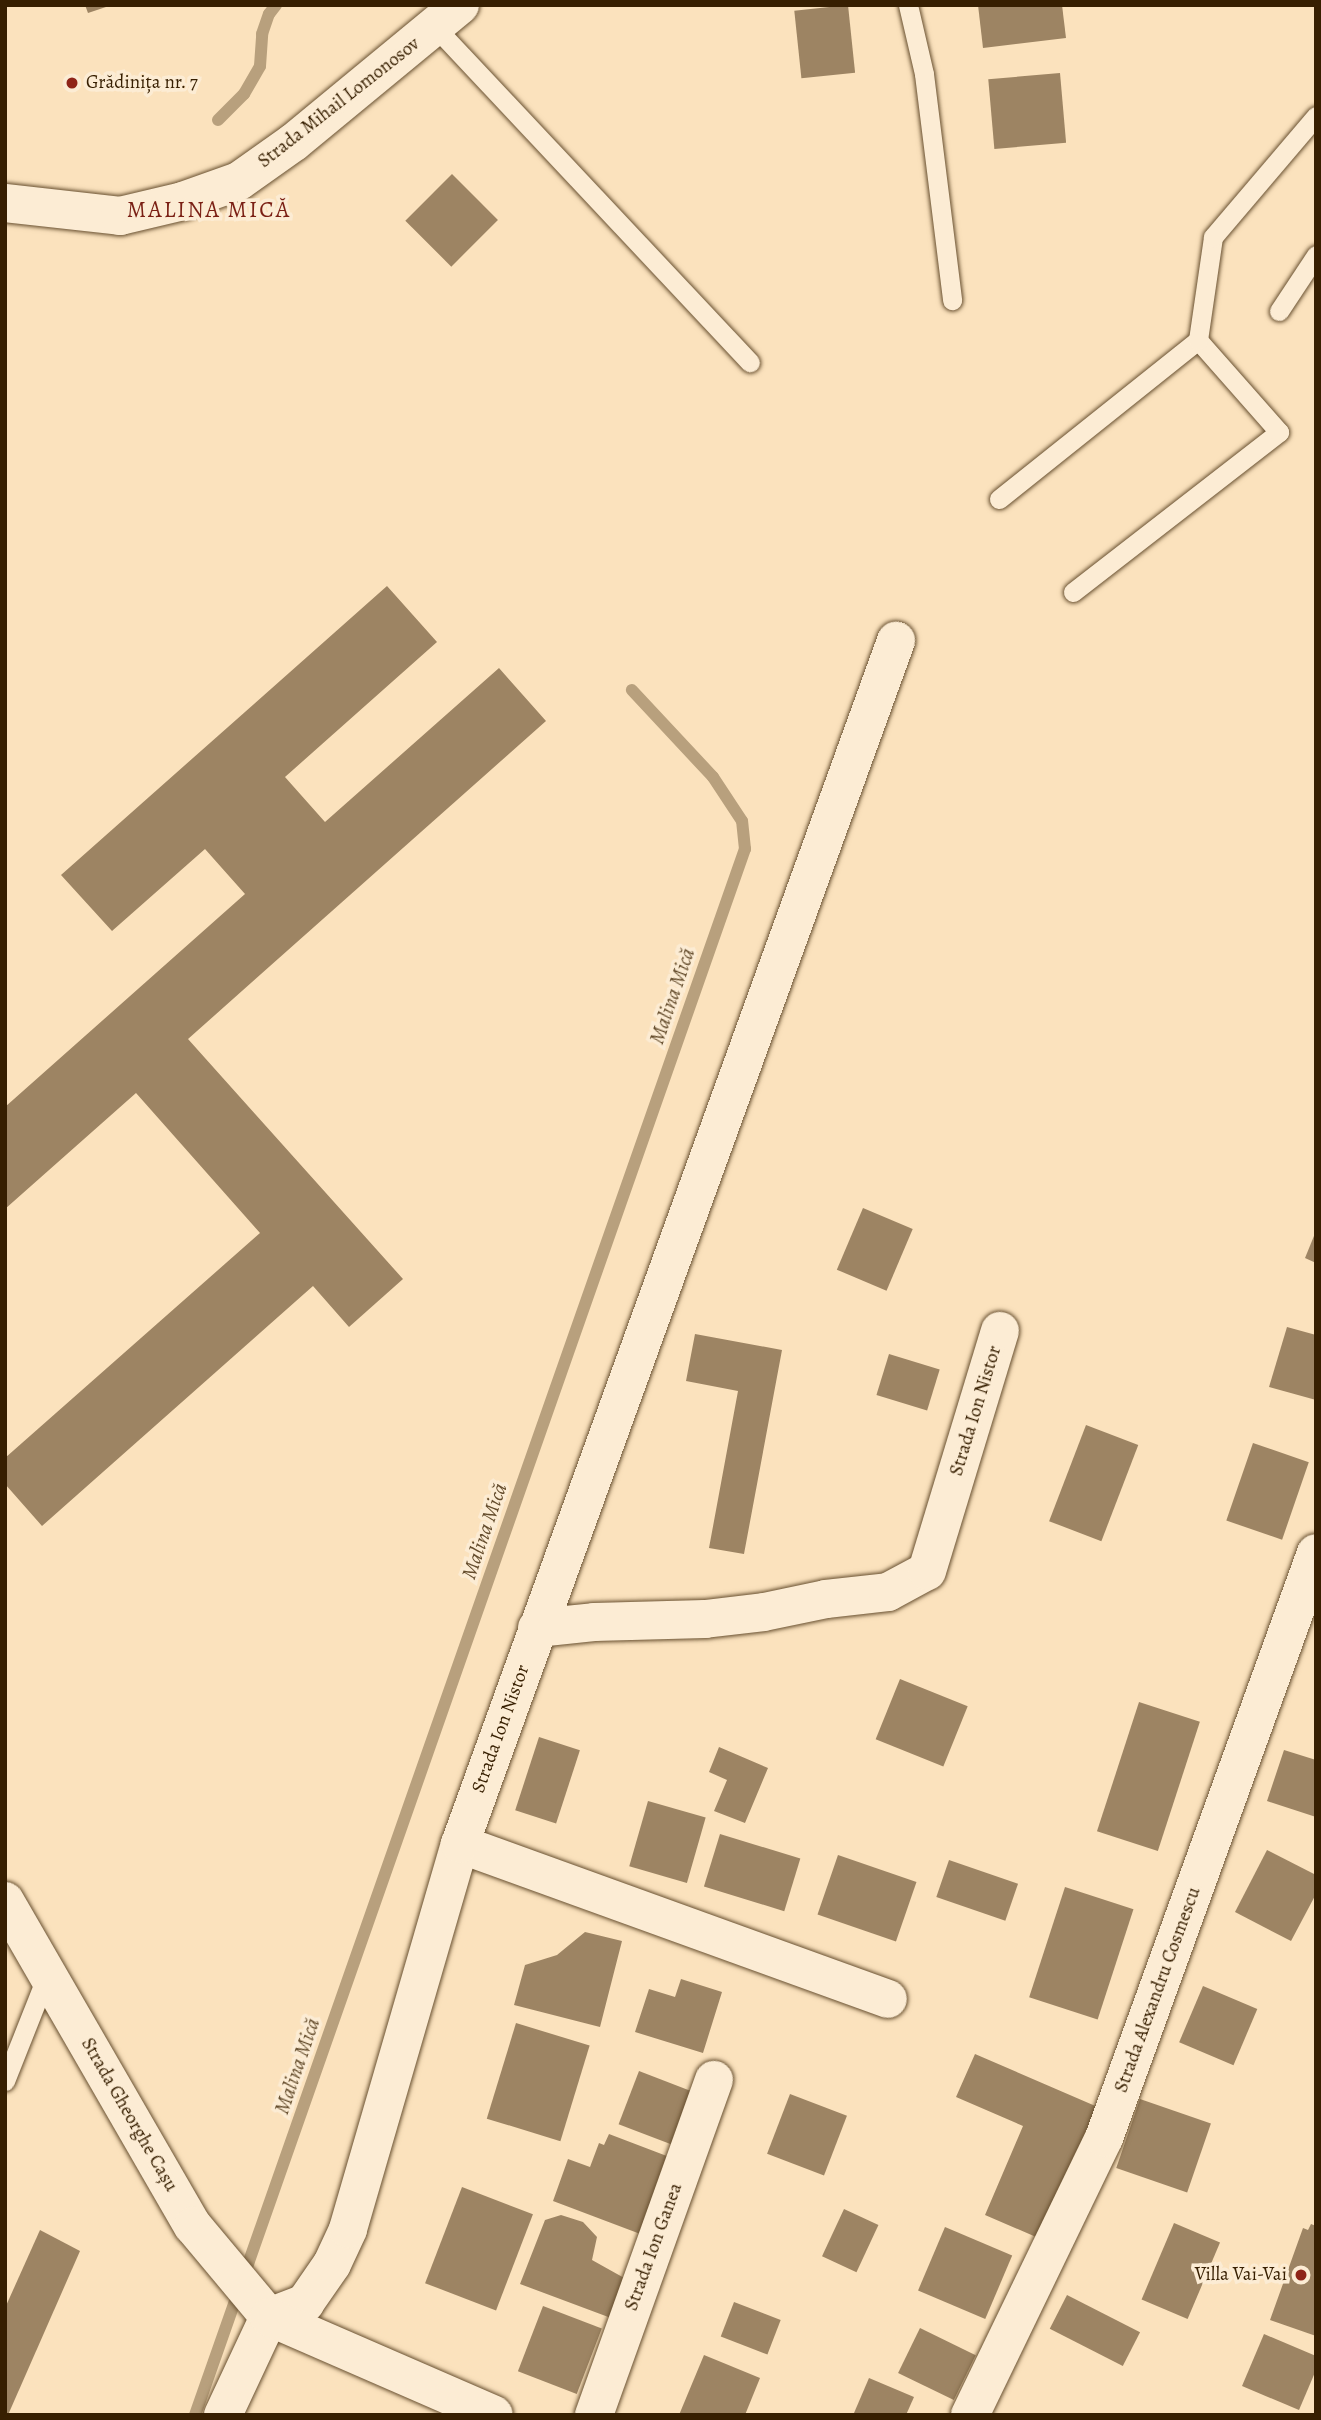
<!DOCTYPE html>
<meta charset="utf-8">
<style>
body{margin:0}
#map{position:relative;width:1321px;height:2420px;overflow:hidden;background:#fbe2bd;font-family:Alegreya,serif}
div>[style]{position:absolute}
.stream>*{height:12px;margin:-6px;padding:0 6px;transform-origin:6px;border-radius:6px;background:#b8a07d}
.building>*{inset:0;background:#9d8463;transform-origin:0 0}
.roads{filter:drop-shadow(0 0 2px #685030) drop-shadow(0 0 2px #685030)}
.service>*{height:19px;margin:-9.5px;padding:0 9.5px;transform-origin:9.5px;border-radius:9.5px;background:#fcecd4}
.minor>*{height:38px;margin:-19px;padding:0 19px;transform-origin:19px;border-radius:19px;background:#fcecd4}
.tertiary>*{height:38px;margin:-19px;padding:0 19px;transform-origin:19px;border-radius:19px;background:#fcecd4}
.dots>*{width:19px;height:19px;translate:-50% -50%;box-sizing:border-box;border:4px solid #fcecd4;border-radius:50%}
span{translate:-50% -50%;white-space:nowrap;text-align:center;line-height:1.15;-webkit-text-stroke:7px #fcecd4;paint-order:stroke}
.poi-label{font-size:19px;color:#371f01}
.left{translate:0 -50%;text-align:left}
.right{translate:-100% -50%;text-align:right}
.street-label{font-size:19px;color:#371f01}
.water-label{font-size:21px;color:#644c2c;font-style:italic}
.quarter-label{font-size:23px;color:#7a1f14;letter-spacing:2px}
.frame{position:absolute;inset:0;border:7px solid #371f01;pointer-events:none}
</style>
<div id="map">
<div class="stream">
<i style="left:218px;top:120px;width:37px;rotate:-45deg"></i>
<i style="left:244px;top:94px;width:32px;rotate:-60deg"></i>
<i style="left:260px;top:66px;width:32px;rotate:-86deg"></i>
<i style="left:262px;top:34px;width:21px;rotate:-71deg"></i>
<i style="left:269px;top:14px;width:11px;rotate:-52deg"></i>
<i style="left:195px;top:2415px;width:1660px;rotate:-70.65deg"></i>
<i style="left:745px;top:849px;width:28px;rotate:-96deg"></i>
<i style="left:742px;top:821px;width:53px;rotate:-123.4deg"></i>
<i style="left:713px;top:777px;width:119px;rotate:-133deg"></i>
</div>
<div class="building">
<i style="clip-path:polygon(85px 5px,109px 5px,109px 6px,88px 13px)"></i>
<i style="left:848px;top:5px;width:68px;height:54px;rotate:84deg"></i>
<i style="clip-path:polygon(978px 5px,1062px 5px,1066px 38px,983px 48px)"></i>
<i style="left:1060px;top:73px;width:70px;height:72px;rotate:85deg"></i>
<i style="left:452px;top:174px;width:65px;height:66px;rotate:45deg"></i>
<i style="clip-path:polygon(387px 586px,437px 642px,285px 777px,325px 822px,499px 668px,546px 721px,188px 1039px,403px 1279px,349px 1327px,313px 1286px,42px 1526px,5px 1484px,5px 1458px,260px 1233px,136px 1093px,5px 1209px,5px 1107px,245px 894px,205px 849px,112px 931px,61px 875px)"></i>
<i style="left:863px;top:1208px;width:54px;height:67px;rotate:23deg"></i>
<i style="clip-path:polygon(1316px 1231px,1316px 1263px,1305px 1258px)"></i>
<i style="clip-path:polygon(1287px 1327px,1316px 1335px,1316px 1400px,1269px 1387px)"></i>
<i style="clip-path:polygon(695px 1334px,782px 1350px,744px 1554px,709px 1548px,738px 1391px,686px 1381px)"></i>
<i style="left:889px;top:1354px;width:53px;height:43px;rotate:17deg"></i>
<i style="left:1086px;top:1425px;width:56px;height:103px;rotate:21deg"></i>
<i style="left:1253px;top:1443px;width:59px;height:82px;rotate:19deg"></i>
<i style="left:900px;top:1679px;width:73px;height:65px;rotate:22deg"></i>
<i style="left:1139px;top:1702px;width:64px;height:136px;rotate:18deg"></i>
<i style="left:539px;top:1737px;width:43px;height:77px;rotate:18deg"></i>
<i style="clip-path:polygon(719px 1747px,768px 1768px,745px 1823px,714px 1811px,727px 1780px,709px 1772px)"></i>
<i style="clip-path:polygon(1284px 1750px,1316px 1760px,1316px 1817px,1267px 1801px)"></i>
<i style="left:648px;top:1801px;width:60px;height:68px;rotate:16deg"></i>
<i style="left:720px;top:1834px;width:84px;height:55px;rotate:17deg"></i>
<i style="clip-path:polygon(1267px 1850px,1316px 1875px,1316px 1894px,1291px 1941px,1235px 1912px)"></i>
<i style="left:838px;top:1855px;width:83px;height:63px;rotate:19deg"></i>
<i style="left:949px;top:1860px;width:73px;height:39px;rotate:19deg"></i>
<i style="left:1065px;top:1887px;width:72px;height:116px;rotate:18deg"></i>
<i style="clip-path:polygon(585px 1932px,622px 1941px,600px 2027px,514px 2005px,525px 1965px,557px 1955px)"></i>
<i style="clip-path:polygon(681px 1979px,722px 1992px,703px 2053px,635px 2032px,649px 1989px,675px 1997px)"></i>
<i style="left:1203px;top:1986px;width:59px;height:61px;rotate:23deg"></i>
<i style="left:516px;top:2023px;width:77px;height:100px;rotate:17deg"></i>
<i style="clip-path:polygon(975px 2054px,1100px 2108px,1043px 2240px,985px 2215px,1023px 2126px,956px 2097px)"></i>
<i style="left:639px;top:2071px;width:59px;height:57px;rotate:21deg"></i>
<i style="left:790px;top:2094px;width:61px;height:64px;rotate:21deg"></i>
<i style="left:1140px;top:2099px;width:75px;height:73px;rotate:19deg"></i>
<i style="clip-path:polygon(609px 2134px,672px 2158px,643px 2235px,553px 2201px,568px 2159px,590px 2167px,599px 2143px,604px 2145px)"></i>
<i style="left:462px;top:2187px;width:76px;height:103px;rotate:21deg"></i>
<i style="left:844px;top:2209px;width:38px;height:52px;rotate:25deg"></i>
<i style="clip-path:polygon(561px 2215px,583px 2222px,597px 2237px,592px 2260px,626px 2279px,611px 2318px,520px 2284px,545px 2220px)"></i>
<i style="left:1174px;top:2223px;width:50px;height:83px;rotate:23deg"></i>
<i style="clip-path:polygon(1311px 2224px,1316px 2226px,1316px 2336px,1270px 2320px,1303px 2228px,1308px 2230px)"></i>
<i style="left:945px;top:2227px;width:73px;height:69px;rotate:23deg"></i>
<i style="clip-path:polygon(40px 2230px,80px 2251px,8px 2415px,5px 2415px,5px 2308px)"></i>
<i style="left:1067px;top:2295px;width:82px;height:38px;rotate:27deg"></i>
<i style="left:734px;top:2302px;width:50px;height:37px;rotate:21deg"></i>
<i style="left:543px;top:2306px;width:63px;height:70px;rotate:21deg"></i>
<i style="left:920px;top:2328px;width:62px;height:50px;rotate:26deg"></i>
<i style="clip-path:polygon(1264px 2334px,1316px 2356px,1316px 2370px,1299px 2410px,1242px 2386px)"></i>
<i style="clip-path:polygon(704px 2355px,760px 2378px,745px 2415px,679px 2415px)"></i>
<i style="clip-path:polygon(869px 2378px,914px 2397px,906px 2415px,854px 2413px)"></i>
</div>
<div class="roads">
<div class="service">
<i style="left:908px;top:5px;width:71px;rotate:76.9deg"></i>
<i style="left:924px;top:74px;width:228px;rotate:82.9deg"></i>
<i style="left:435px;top:27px;width:460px;rotate:46.8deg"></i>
<i style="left:1279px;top:311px;width:67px;rotate:-56.5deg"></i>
<i style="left:999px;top:499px;width:255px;rotate:-38.6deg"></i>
<i style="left:1073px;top:592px;width:261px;rotate:-37.8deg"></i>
<i style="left:1279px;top:432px;width:123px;rotate:-131.4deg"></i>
<i style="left:1198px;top:340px;width:104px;rotate:-81.7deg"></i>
<i style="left:1213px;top:237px;width:159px;rotate:-49.6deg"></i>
<i style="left:5px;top:2081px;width:114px;rotate:-68.4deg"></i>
</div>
<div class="minor">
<i style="left:5px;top:203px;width:116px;rotate:6.4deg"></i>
<i style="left:120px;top:216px;width:65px;rotate:-13.4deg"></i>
<i style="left:183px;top:201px;width:59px;rotate:-19.7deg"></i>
<i style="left:239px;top:181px;width:67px;rotate:-35.3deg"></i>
<i style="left:294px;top:142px;width:215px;rotate:-39.5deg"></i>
<i style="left:537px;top:1628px;width:57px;rotate:-6deg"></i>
<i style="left:594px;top:1622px;width:111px;rotate:-1.5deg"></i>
<i style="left:705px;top:1619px;width:59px;rotate:-6.8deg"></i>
<i style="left:764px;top:1612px;width:63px;rotate:-11.8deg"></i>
<i style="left:826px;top:1599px;width:62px;rotate:-6.4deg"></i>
<i style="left:888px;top:1592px;width:44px;rotate:-28.3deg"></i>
<i style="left:927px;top:1571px;width:251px;rotate:-73.1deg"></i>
<i style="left:460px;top:1844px;width:455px;rotate:19.9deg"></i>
<i style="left:223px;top:2415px;width:108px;rotate:-64.9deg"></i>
<i style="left:269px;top:2317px;width:39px;rotate:-21deg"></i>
<i style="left:305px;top:2303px;width:47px;rotate:-55.3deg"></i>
<i style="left:332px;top:2264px;width:38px;rotate:-65deg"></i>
<i style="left:348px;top:2229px;width:401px;rotate:-73.8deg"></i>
<i style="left:460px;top:1844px;width:1280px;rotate:-70.08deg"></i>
<i style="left:594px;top:2415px;width:356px;rotate:-70.3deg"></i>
<i style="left:970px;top:2415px;width:308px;rotate:-64.2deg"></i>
<i style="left:1104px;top:2138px;width:622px;rotate:-70.08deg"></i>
</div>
<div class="tertiary">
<i style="left:5px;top:1901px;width:375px;rotate:60deg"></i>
<i style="left:193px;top:2226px;width:119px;rotate:50.1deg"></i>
<i style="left:269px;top:2317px;width:245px;rotate:23.5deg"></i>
</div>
</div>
<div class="dots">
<i style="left:72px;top:83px;background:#8f2418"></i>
<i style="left:1301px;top:2275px;background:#8f2418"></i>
</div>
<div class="poi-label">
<span class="left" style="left:86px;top:83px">Grădinița nr. 7</span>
<span class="right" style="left:1287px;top:2275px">Villa Vai-Vai</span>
</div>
<div class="street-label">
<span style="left:339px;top:103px;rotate:-38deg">Strada Mihail Lomonosov</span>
<span style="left:976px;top:1411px;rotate:-73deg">Strada Ion Nistor</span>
<span style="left:501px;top:1729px;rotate:-70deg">Strada Ion Nistor</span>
<span style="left:1158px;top:1990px;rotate:-70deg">Strada Alexandru Cosmescu</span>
<span style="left:129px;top:2115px;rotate:60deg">Strada Gheorghe Cașu</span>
<span style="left:654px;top:2247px;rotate:-70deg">Strada Ion Ganea</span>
</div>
<div class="water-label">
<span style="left:672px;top:996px;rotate:-71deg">Malina Mică</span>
<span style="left:484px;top:1531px;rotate:-71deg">Malina Mică</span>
<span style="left:297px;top:2066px;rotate:-71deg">Malina Mică</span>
</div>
<div class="quarter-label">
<span style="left:209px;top:210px">MALINA MICĂ</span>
</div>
<div class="frame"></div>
</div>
